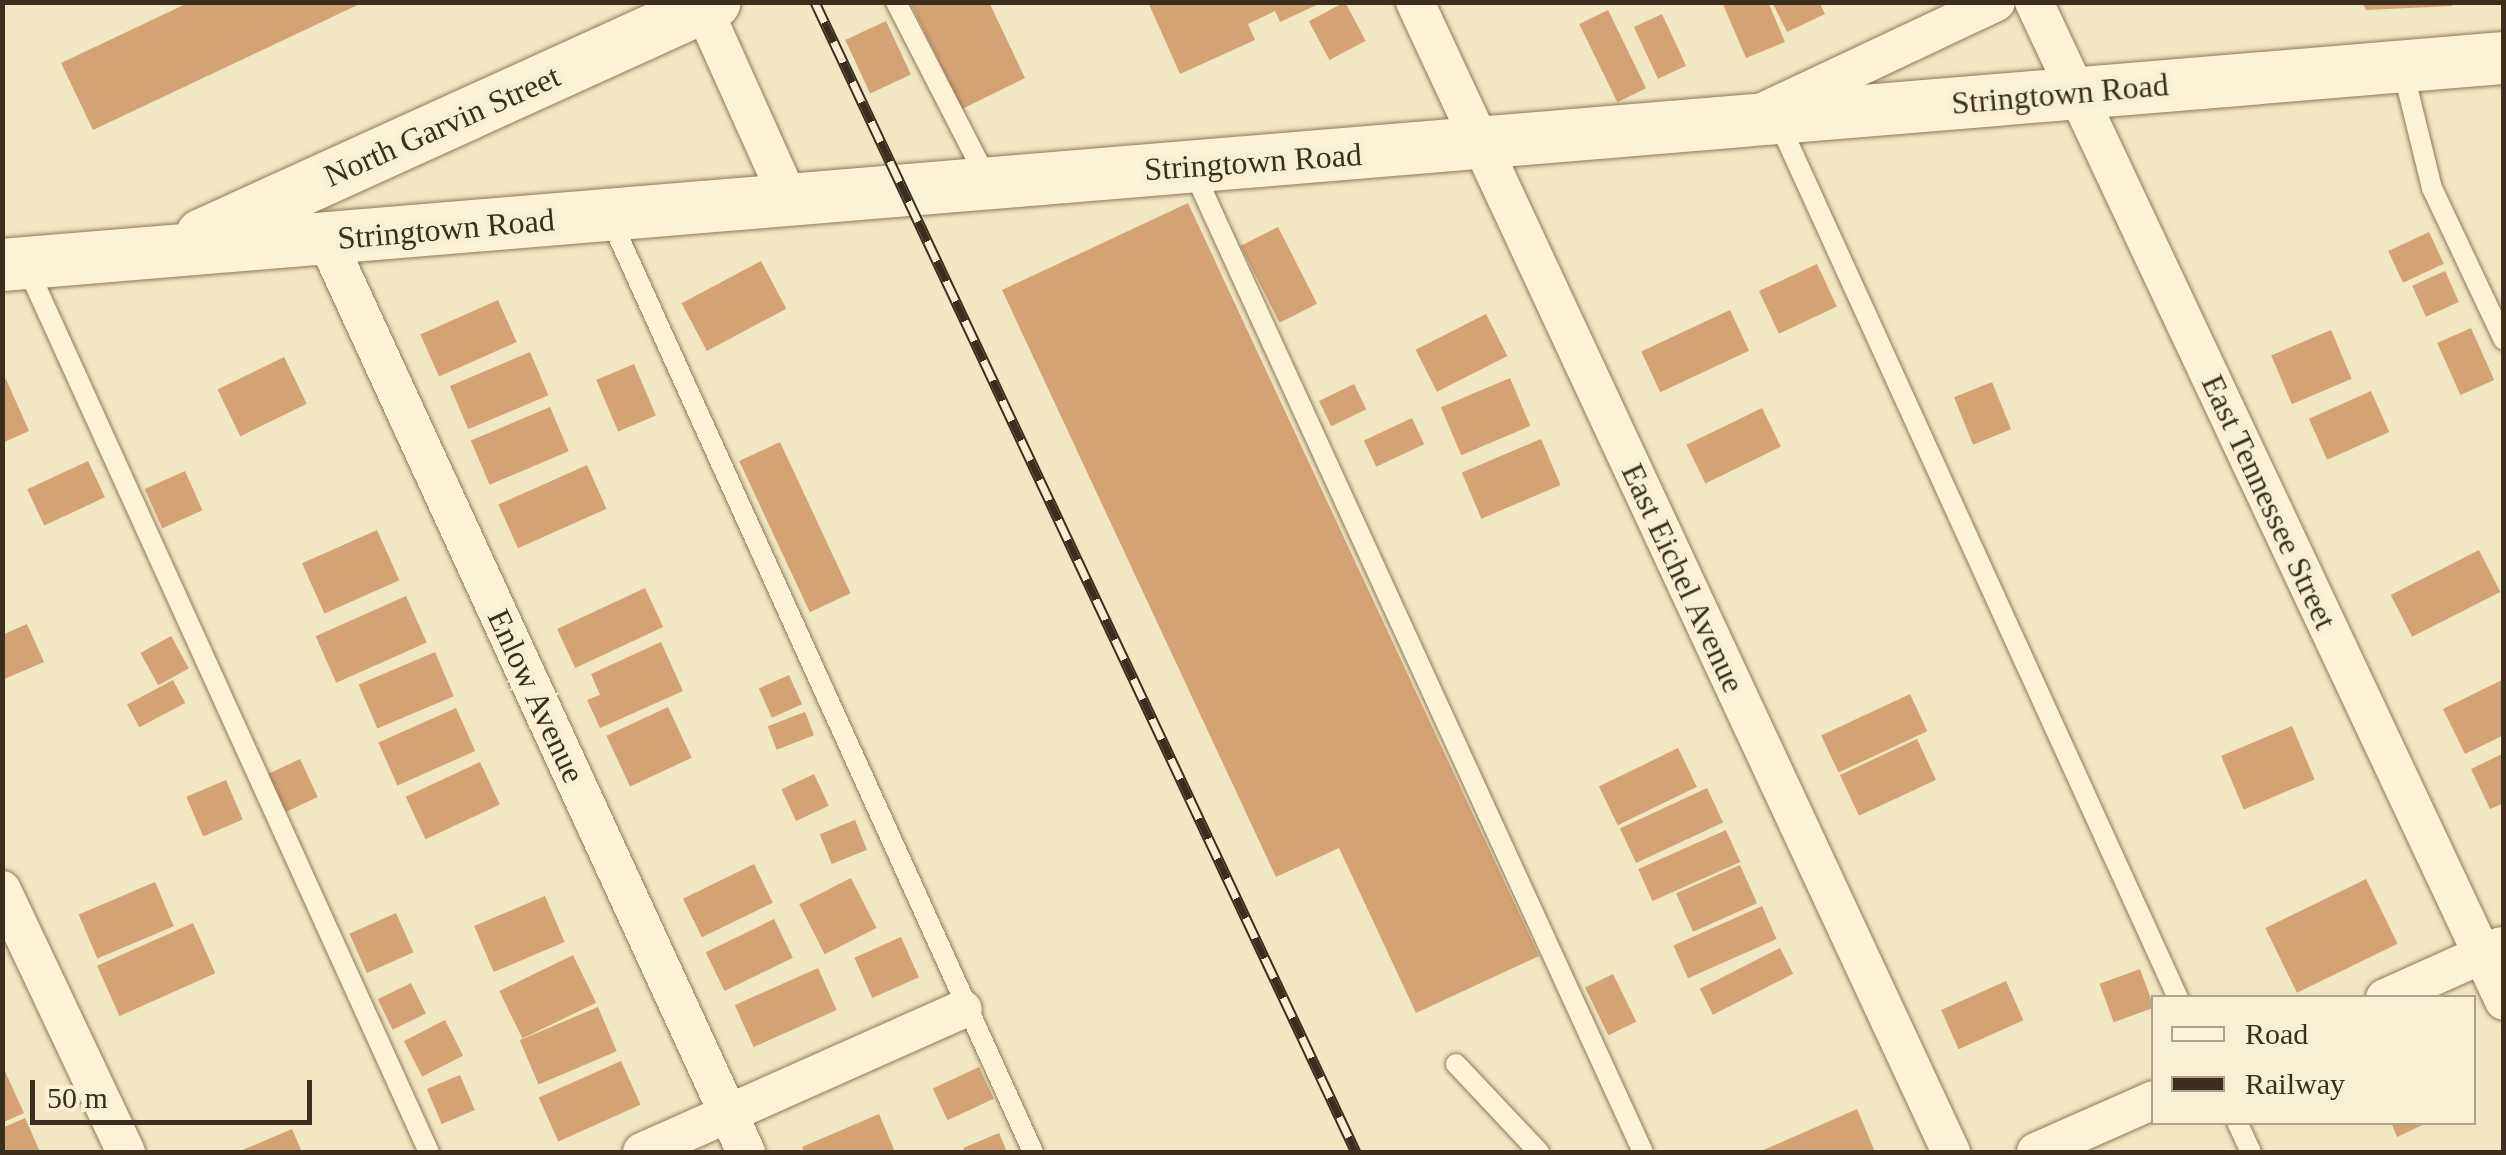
<!DOCTYPE html>
<style>
body{margin:0}
#map{position:relative;width:2506px;height:1155px;overflow:hidden;background:#f2e7c3;font-family:"Times New Roman",serif}
div>[style]{position:absolute}
.building>*{inset:0;background:#d3a275;transform-origin:0 0}
.roads{filter:drop-shadow(0 0 2px #8e7858) drop-shadow(0 0 2px #8e7858)}
.service>*{height:20px;margin:-10px;padding:0 10px;transform-origin:10px;border-radius:10px;background:#fcf3d7}
.minor>*{height:38px;margin:-19px;padding:0 19px;transform-origin:19px;border-radius:19px;background:#fcf3d7}
.secondary>*{height:52px;margin:-26px;padding:0 26px;transform-origin:26px;border-radius:26px;background:#fcf3d7}
.rail>*{height:11px;margin-top:-5.5px;transform-origin:0;background:repeating-linear-gradient(90deg,#f9f0d3 0 22px,#3c2e1d 0 44px);box-sizing:border-box;border-block:2px solid #3c2e1d}
span{translate:-50% -50%;white-space:nowrap;text-align:center;line-height:1.15;-webkit-text-stroke:10px #f9f0d3;paint-order:stroke}
.street-label{font-size:32px;color:#3c2e1d}
.frame{position:absolute;inset:0;border:5px solid #3c2e1d;pointer-events:none}
.legend{position:absolute;left:2151px;top:995px;width:325px;height:130px;box-sizing:border-box;background:#f9f0d3;border:2px solid #ada28a;margin:0;padding:12px 18px;list-style:none;font-size:30px;color:#3c2e1d}
.legend li{display:flex;align-items:center;gap:20px;height:50px}
.legend b{width:50px;border:2px solid #ada28a}
.scale{position:absolute;left:30px;top:1080px;width:282px;height:45px;box-sizing:border-box;border:5px solid #3c2e1d;border-top:0;padding-left:12px;font-size:30px;line-height:35px;white-space:nowrap;color:#3c2e1d;-webkit-text-stroke:8px #f9f0d3;paint-order:stroke}
</style>
<div id="map">
<div class="building">
<i style="clip-path:polygon(190px 2px,364px 2px,93px 130px,61px 63px)"></i>
<i style="clip-path:polygon(910px 2px,989px 2px,1025px 78px,962px 109px)"></i>
<i style="clip-path:polygon(1148px 2px,1323px 2px,1280px 22px,1275px 11px,1248px 24px,1255px 40px,1180px 74px)"></i>
<i style="left:1345px;top:2px;width:44px;height:41px;rotate:62deg"></i>
<i style="clip-path:polygon(1722px 2px,1768px 2px,1785px 42px,1746px 58px)"></i>
<i style="clip-path:polygon(1772px 2px,1819px 2px,1825px 14px,1787px 32px)"></i>
<i style="clip-path:polygon(2362px 2px,2452px 2px,2452px 6px,2366px 10px)"></i>
<i style="left:1608px;top:10px;width:87px;height:32px;rotate:64deg"></i>
<i style="left:1662px;top:14px;width:57px;height:31px;rotate:65deg"></i>
<i style="left:886px;top:21px;width:59px;height:45px;rotate:65deg"></i>
<i style="clip-path:polygon(1188px 203px,1539px 956px,1416px 1013px,1339px 848px,1276px 877px,1002px 290px)"></i>
<i style="left:1278px;top:227px;width:86px;height:42px;rotate:63deg"></i>
<i style="left:2429px;top:232px;width:35px;height:45px;rotate:65deg"></i>
<i style="left:761px;top:261px;width:54px;height:90px;rotate:62deg"></i>
<i style="left:1817px;top:264px;width:47px;height:64px;rotate:65deg"></i>
<i style="left:2445px;top:271px;width:34px;height:36px;rotate:66deg"></i>
<i style="left:498px;top:300px;width:46px;height:85px;rotate:66deg"></i>
<i style="left:1730px;top:310px;width:45px;height:98px;rotate:65deg"></i>
<i style="left:1486px;top:314px;width:47px;height:79px;rotate:63deg"></i>
<i style="left:2471px;top:328px;width:57px;height:37px;rotate:66deg"></i>
<i style="left:2331px;top:330px;width:53px;height:65px;rotate:67deg"></i>
<i style="left:530px;top:352px;width:47px;height:87px;rotate:67deg"></i>
<i style="left:284px;top:357px;width:52px;height:74px;rotate:64deg"></i>
<i style="left:634px;top:364px;width:56px;height:41px;rotate:67deg"></i>
<i style="left:1510px;top:378px;width:52px;height:75px;rotate:67deg"></i>
<i style="clip-path:polygon(6px 379px,29px 431px,2px 443px,2px 381px)"></i>
<i style="left:1992px;top:382px;width:51px;height:41px;rotate:68deg"></i>
<i style="left:1354px;top:384px;width:28px;height:39px;rotate:64deg"></i>
<i style="left:2371px;top:391px;width:45px;height:68px;rotate:66deg"></i>
<i style="left:550px;top:407px;width:48px;height:86px;rotate:67deg"></i>
<i style="left:1762px;top:408px;width:43px;height:84px;rotate:64deg"></i>
<i style="left:1412px;top:418px;width:29px;height:53px;rotate:65deg"></i>
<i style="left:1541px;top:439px;width:50px;height:86px;rotate:67deg"></i>
<i style="left:780px;top:442px;width:167px;height:45px;rotate:65deg"></i>
<i style="left:88px;top:461px;width:40px;height:67px;rotate:65deg"></i>
<i style="left:587px;top:465px;width:48px;height:97px;rotate:66deg"></i>
<i style="left:185px;top:471px;width:43px;height:44px;rotate:66deg"></i>
<i style="left:377px;top:530px;width:55px;height:82px;rotate:66deg"></i>
<i style="left:2479px;top:550px;width:47px;height:99px;rotate:63deg"></i>
<i style="left:645px;top:588px;width:43px;height:97px;rotate:65deg"></i>
<i style="left:406px;top:596px;width:51px;height:99px;rotate:66deg"></i>
<i style="clip-path:polygon(27px 624px,44px 662px,2px 680px,2px 635px)"></i>
<i style="left:171px;top:636px;width:37px;height:35px;rotate:61deg"></i>
<i style="clip-path:polygon(661px 642px,683px 691px,600px 728px,587px 700px,600px 695px,591px 674px)"></i>
<i style="left:435px;top:652px;width:48px;height:83px;rotate:67deg"></i>
<i style="left:789px;top:675px;width:32px;height:33px;rotate:66deg"></i>
<i style="clip-path:polygon(2504px 679px,2504px 735px,2465px 754px,2443px 709px)"></i>
<i style="left:173px;top:680px;width:26px;height:52px;rotate:62deg"></i>
<i style="left:1910px;top:694px;width:41px;height:98px;rotate:65deg"></i>
<i style="left:668px;top:707px;width:56px;height:68px;rotate:65deg"></i>
<i style="left:456px;top:708px;width:47px;height:85px;rotate:66deg"></i>
<i style="left:805px;top:712px;width:25px;height:40px;rotate:69deg"></i>
<i style="left:2292px;top:726px;width:58px;height:77px;rotate:67deg"></i>
<i style="left:1917px;top:739px;width:45px;height:85px;rotate:65deg"></i>
<i style="left:1678px;top:748px;width:43px;height:88px;rotate:64deg"></i>
<i style="clip-path:polygon(2504px 753px,2504px 803px,2490px 809px,2471px 769px)"></i>
<i style="left:300px;top:759px;width:42px;height:40px;rotate:65deg"></i>
<i style="left:480px;top:762px;width:47px;height:82px;rotate:65deg"></i>
<i style="left:814px;top:774px;width:35px;height:36px;rotate:65deg"></i>
<i style="left:226px;top:780px;width:43px;height:43px;rotate:67deg"></i>
<i style="left:1707px;top:788px;width:38px;height:96px;rotate:65deg"></i>
<i style="left:855px;top:820px;width:32px;height:38px;rotate:68deg"></i>
<i style="left:1726px;top:830px;width:35px;height:96px;rotate:66deg"></i>
<i style="left:754px;top:864px;width:43px;height:79px;rotate:64deg"></i>
<i style="left:1740px;top:865px;width:42px;height:70px;rotate:66deg"></i>
<i style="left:851px;top:878px;width:56px;height:58px;rotate:63deg"></i>
<i style="left:2366px;top:879px;width:72px;height:112px;rotate:64deg"></i>
<i style="left:155px;top:882px;width:48px;height:83px;rotate:67deg"></i>
<i style="left:545px;top:896px;width:50px;height:77px;rotate:67deg"></i>
<i style="left:1762px;top:906px;width:36px;height:97px;rotate:66deg"></i>
<i style="left:396px;top:913px;width:43px;height:51px;rotate:66deg"></i>
<i style="left:774px;top:919px;width:43px;height:76px;rotate:64deg"></i>
<i style="left:193px;top:923px;width:55px;height:105px;rotate:66deg"></i>
<i style="left:901px;top:937px;width:44px;height:51px;rotate:66deg"></i>
<i style="left:1780px;top:948px;width:29px;height:90px;rotate:63deg"></i>
<i style="left:573px;top:955px;width:53px;height:82px;rotate:64deg"></i>
<i style="left:818px;top:968px;width:46px;height:91px;rotate:66deg"></i>
<i style="left:2140px;top:969px;width:41px;height:43px;rotate:70deg"></i>
<i style="left:1613px;top:974px;width:53px;height:31px;rotate:64deg"></i>
<i style="left:2006px;top:981px;width:43px;height:71px;rotate:66deg"></i>
<i style="left:411px;top:983px;width:34px;height:37px;rotate:64deg"></i>
<i style="left:598px;top:1007px;width:48px;height:85px;rotate:67deg"></i>
<i style="left:445px;top:1020px;width:40px;height:46px;rotate:63deg"></i>
<i style="left:621px;top:1061px;width:48px;height:90px;rotate:66deg"></i>
<i style="clip-path:polygon(2px 1065px,24px 1113px,2px 1123px)"></i>
<i style="left:979px;top:1067px;width:35px;height:51px;rotate:65deg"></i>
<i style="left:460px;top:1075px;width:38px;height:36px;rotate:67deg"></i>
<i style="clip-path:polygon(1857px 1109px,1875px 1152px,1759px 1152px)"></i>
<i style="clip-path:polygon(879px 1114px,895px 1152px,805px 1152px,802px 1147px)"></i>
<i style="clip-path:polygon(25px 1118px,40px 1152px,2px 1152px,2px 1128px)"></i>
<i style="clip-path:polygon(2391px 1122px,2429px 1122px,2397px 1137px)"></i>
<i style="clip-path:polygon(292px 1129px,302px 1152px,238px 1152px)"></i>
<i style="clip-path:polygon(999px 1133px,1007px 1152px,965px 1152px,963px 1148px)"></i>
</div>
<div class="roads">
<div class="service">
<i style="left:896px;top:2px;width:199px;rotate:62.8deg"></i>
<i style="left:2402px;top:66px;width:126px;rotate:76.2deg"></i>
<i style="left:2432px;top:188px;width:168px;rotate:64.7deg"></i>
<i style="left:1778px;top:121px;width:964px;rotate:65.48deg"></i>
<i style="left:1192px;top:168px;width:1082px;rotate:65.38deg"></i>
<i style="left:609px;top:216px;width:1028px;rotate:65.63deg"></i>
<i style="left:26px;top:265px;width:974px;rotate:65.57deg"></i>
<i style="left:1456px;top:1064px;width:121px;rotate:46.7deg"></i>
<i style="left:2237px;top:1122px;width:33px;rotate:65deg"></i>
</div>
<div class="minor">
<i style="left:1415px;top:2px;width:1269px;rotate:65.01deg"></i>
<i style="left:2034px;top:2px;width:1104px;rotate:64.8deg"></i>
<i style="left:703px;top:8px;width:209px;rotate:65.8deg"></i>
<i style="left:1767px;top:110px;width:253px;rotate:-25.2deg"></i>
<i style="left:326px;top:239px;width:1005px;rotate:65.3deg"></i>
<i style="left:2px;top:890px;width:290px;rotate:64.7deg"></i>
<i style="left:2385px;top:998px;width:127px;rotate:-24.1deg"></i>
<i style="left:642px;top:1152px;width:351px;rotate:-24deg"></i>
<i style="left:2036px;top:1152px;width:129px;rotate:-23.8deg"></i>
</div>
<div class="secondary">
<i style="left:202px;top:235px;width:563px;rotate:-24.43deg"></i>
<i style="left:2px;top:265px;width:2511px;rotate:-4.73deg"></i>
</div>
</div>
<div class="rail">
<i style="left:815px;top:2px;width:1271px;rotate:64.81deg"></i>
</div>
<div class="street-label">
<span style="left:2060px;top:94px;rotate:-5deg">Stringtown Road</span>
<span style="left:442px;top:126px;rotate:-24deg">North Garvin Street</span>
<span style="left:1253px;top:162px;rotate:-4deg">Stringtown Road</span>
<span style="left:446px;top:229px;rotate:-5deg">Stringtown Road</span>
<span style="left:2269px;top:502px;rotate:65deg">East Tennessee Street</span>
<span style="left:1683px;top:578px;rotate:65deg">East Eichel Avenue</span>
<span style="left:536px;top:696px;rotate:65deg">Enlow Avenue</span>
</div>
<div class="frame"></div>
<ul class="legend">
<li><b style="height:12px;background:#fcf3d7"></b>Road</li>
<li><b style="height:12px;background:#3c2e1d"></b>Railway</li>
</ul>
<div class="scale">50 m</div>
</div>
